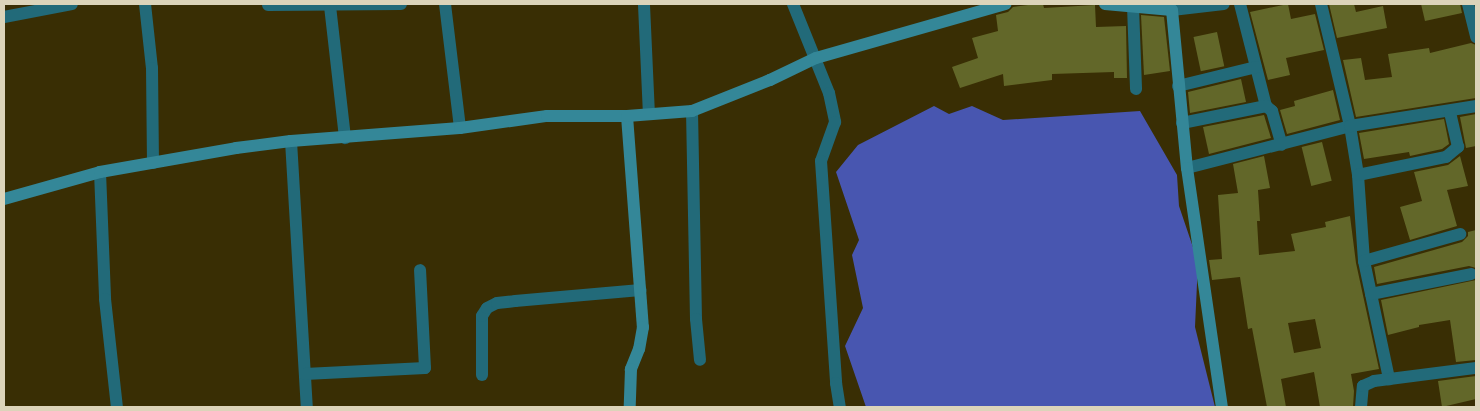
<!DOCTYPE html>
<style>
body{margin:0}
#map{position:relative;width:1480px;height:411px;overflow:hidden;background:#392e04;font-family:"Work Sans",sans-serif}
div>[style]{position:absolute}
.water>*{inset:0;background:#4856b0}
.building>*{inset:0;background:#626729;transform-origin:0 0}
.street>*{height:12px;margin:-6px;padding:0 6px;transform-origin:6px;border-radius:6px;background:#226a79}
.secondary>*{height:12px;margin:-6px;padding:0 6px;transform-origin:6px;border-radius:6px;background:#348798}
span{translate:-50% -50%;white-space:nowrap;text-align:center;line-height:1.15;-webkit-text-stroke:4px #1d1703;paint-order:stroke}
.frame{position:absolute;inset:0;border:5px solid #dcd4ba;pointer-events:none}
</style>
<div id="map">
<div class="water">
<i style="clip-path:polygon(934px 106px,949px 114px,972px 106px,1003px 120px,1140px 111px,1177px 175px,1179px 206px,1198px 262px,1195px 327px,1215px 407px,866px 407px,845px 346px,863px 308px,852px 255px,859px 240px,836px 172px,858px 145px)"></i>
</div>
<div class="building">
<i style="clip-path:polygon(1036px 4px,1043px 4px,1044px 8px,1095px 5px,1096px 27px,1126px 26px,1127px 78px,1114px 78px,1114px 72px,1052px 74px,1052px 80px,1004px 86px,1003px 74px,960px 88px,952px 67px,978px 58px,972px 38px,998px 31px,996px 15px,1008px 12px,1013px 7px)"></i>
<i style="clip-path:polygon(1288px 4px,1291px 19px,1315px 14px,1324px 50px,1286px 58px,1290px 75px,1268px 80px,1250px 12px)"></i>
<i style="clip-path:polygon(1329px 4px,1354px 4px,1356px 12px,1383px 6px,1387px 28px,1337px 38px)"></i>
<i style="clip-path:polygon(1421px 4px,1460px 4px,1462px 13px,1425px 21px)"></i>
<i style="clip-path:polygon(1141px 15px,1164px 17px,1170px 71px,1144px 75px)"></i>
<i style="left:1217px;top:32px;width:35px;height:24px;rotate:78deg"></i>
<i style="clip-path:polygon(1471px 43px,1476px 45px,1476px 98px,1356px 117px,1343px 60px,1361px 58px,1365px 80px,1392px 77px,1388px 54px,1429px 48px,1430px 53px)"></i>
<i style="clip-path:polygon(1241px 79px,1246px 102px,1190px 113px,1188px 92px)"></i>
<i style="clip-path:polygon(1333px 90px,1340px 120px,1287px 134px,1280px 110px,1295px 106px,1294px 101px)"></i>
<i style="clip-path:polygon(1476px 114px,1476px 146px,1466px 148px,1460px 117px)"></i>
<i style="clip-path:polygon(1264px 115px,1271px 138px,1209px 154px,1203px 127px)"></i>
<i style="clip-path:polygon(1444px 119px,1449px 144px,1442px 149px,1410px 156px,1409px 152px,1364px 159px,1359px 133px)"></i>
<i style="left:1322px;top:142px;width:40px;height:21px;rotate:76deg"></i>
<i style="clip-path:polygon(evenodd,1264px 156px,1270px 188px,1258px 190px,1260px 221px,1257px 221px,1259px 255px,1295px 251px,1291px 234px,1326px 227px,1325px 222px,1350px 216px,1356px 263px,1379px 369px,1351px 374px,1354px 391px,1353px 407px,1320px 407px,1314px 372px,1281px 379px,1286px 407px,1267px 407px,1252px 328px,1248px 329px,1240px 277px,1212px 280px,1209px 260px,1222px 259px,1218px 195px,1238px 193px,1233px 164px,1264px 156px,1315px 319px,1321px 348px,1294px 353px,1288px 323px,1315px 319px)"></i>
<i style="clip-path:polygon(1460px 156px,1468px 186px,1447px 190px,1457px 226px,1410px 240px,1400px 207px,1422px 201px,1414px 172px,1448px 165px)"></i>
<i style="clip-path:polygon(1476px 230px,1476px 268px,1469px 266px,1377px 284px,1374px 267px,1462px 242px,1468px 236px,1468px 232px)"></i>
<i style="clip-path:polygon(1476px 280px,1476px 360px,1456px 362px,1450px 320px,1419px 325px,1419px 327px,1388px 335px,1381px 300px)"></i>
<i style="clip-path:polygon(1476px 376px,1476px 399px,1442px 407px,1438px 381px)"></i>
</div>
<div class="street">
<i style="left:145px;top:4px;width:64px;rotate:83.8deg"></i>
<i style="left:152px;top:68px;width:95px;rotate:89.4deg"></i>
<i style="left:445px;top:4px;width:125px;rotate:83.1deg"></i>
<i style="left:793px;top:4px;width:96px;rotate:68deg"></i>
<i style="left:829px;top:93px;width:30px;rotate:78deg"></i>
<i style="left:835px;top:122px;width:41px;rotate:109.7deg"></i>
<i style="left:821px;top:161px;width:223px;rotate:86.1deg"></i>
<i style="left:836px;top:383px;width:24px;rotate:81deg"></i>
<i style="left:1240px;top:4px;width:105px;rotate:75.7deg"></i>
<i style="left:1266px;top:106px;width:8px;rotate:40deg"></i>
<i style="left:1272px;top:111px;width:35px;rotate:74deg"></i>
<i style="left:1321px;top:4px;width:125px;rotate:76.6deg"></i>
<i style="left:1350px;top:126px;width:50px;rotate:80.7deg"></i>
<i style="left:1358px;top:175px;width:86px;rotate:86deg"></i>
<i style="left:1364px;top:261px;width:121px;rotate:78deg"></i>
<i style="left:1468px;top:4px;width:34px;rotate:76deg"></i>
<i style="left:268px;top:5px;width:133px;rotate:-0.4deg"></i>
<i style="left:644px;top:5px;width:109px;rotate:87.4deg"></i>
<i style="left:330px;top:6px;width:133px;rotate:83.5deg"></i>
<i style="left:1133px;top:6px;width:83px;rotate:87.9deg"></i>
<i style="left:1172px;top:10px;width:52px;rotate:-6.6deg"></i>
<i style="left:4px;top:17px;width:69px;rotate:-10.8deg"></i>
<i style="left:1178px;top:86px;width:80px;rotate:-13.7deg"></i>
<i style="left:692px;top:111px;width:208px;rotate:88.9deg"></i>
<i style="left:696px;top:319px;width:41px;rotate:84.4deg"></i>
<i style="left:1182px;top:123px;width:86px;rotate:-11.4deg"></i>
<i style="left:291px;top:141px;width:266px;rotate:86.6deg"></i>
<i style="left:1187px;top:168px;width:168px;rotate:-14.4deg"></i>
<i style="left:1350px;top:126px;width:128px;rotate:-9deg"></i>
<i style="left:100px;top:172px;width:127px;rotate:87.7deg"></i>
<i style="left:105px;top:299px;width:109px;rotate:83.7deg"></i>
<i style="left:1358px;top:175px;width:90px;rotate:-11.6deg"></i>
<i style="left:1446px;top:157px;width:16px;rotate:-40deg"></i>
<i style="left:1458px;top:147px;width:37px;rotate:-103deg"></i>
<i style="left:1364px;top:261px;width:100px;rotate:-15.7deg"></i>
<i style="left:1371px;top:294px;width:102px;rotate:-11.3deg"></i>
<i style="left:305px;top:374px;width:120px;rotate:-2.9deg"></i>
<i style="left:425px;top:368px;width:98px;rotate:-92.9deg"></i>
<i style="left:482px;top:375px;width:59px;rotate:-90deg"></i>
<i style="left:482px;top:316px;width:9px;rotate:-58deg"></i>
<i style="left:487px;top:308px;width:11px;rotate:-27deg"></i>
<i style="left:497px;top:303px;width:18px;rotate:-6deg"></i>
<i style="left:515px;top:301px;width:126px;rotate:-5deg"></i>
<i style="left:1361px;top:407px;width:21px;rotate:-85deg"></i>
<i style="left:1363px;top:386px;width:12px;rotate:-24deg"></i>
<i style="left:1374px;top:381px;width:103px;rotate:-7.3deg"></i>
</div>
<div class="secondary">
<i style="left:1105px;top:4px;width:67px;rotate:5.1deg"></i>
<i style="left:1172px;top:10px;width:159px;rotate:84.6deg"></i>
<i style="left:1187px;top:168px;width:242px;rotate:81.7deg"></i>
<i style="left:627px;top:116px;width:212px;rotate:85.7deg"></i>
<i style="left:643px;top:327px;width:22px;rotate:100deg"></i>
<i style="left:639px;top:349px;width:22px;rotate:112deg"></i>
<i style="left:631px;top:369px;width:38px;rotate:92deg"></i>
<i style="left:4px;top:199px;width:100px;rotate:-15.7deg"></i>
<i style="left:100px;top:172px;width:138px;rotate:-10deg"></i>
<i style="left:236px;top:148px;width:55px;rotate:-7.3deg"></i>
<i style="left:291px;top:141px;width:169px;rotate:-4.4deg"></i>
<i style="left:460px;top:128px;width:88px;rotate:-7.9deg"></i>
<i style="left:547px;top:116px;width:80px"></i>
<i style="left:627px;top:116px;width:65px;rotate:-4.4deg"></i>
<i style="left:692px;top:111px;width:84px;rotate:-21.7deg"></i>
<i style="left:770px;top:80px;width:51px;rotate:-25.6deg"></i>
<i style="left:816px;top:58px;width:197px;rotate:-15.9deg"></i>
</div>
<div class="frame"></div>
</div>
